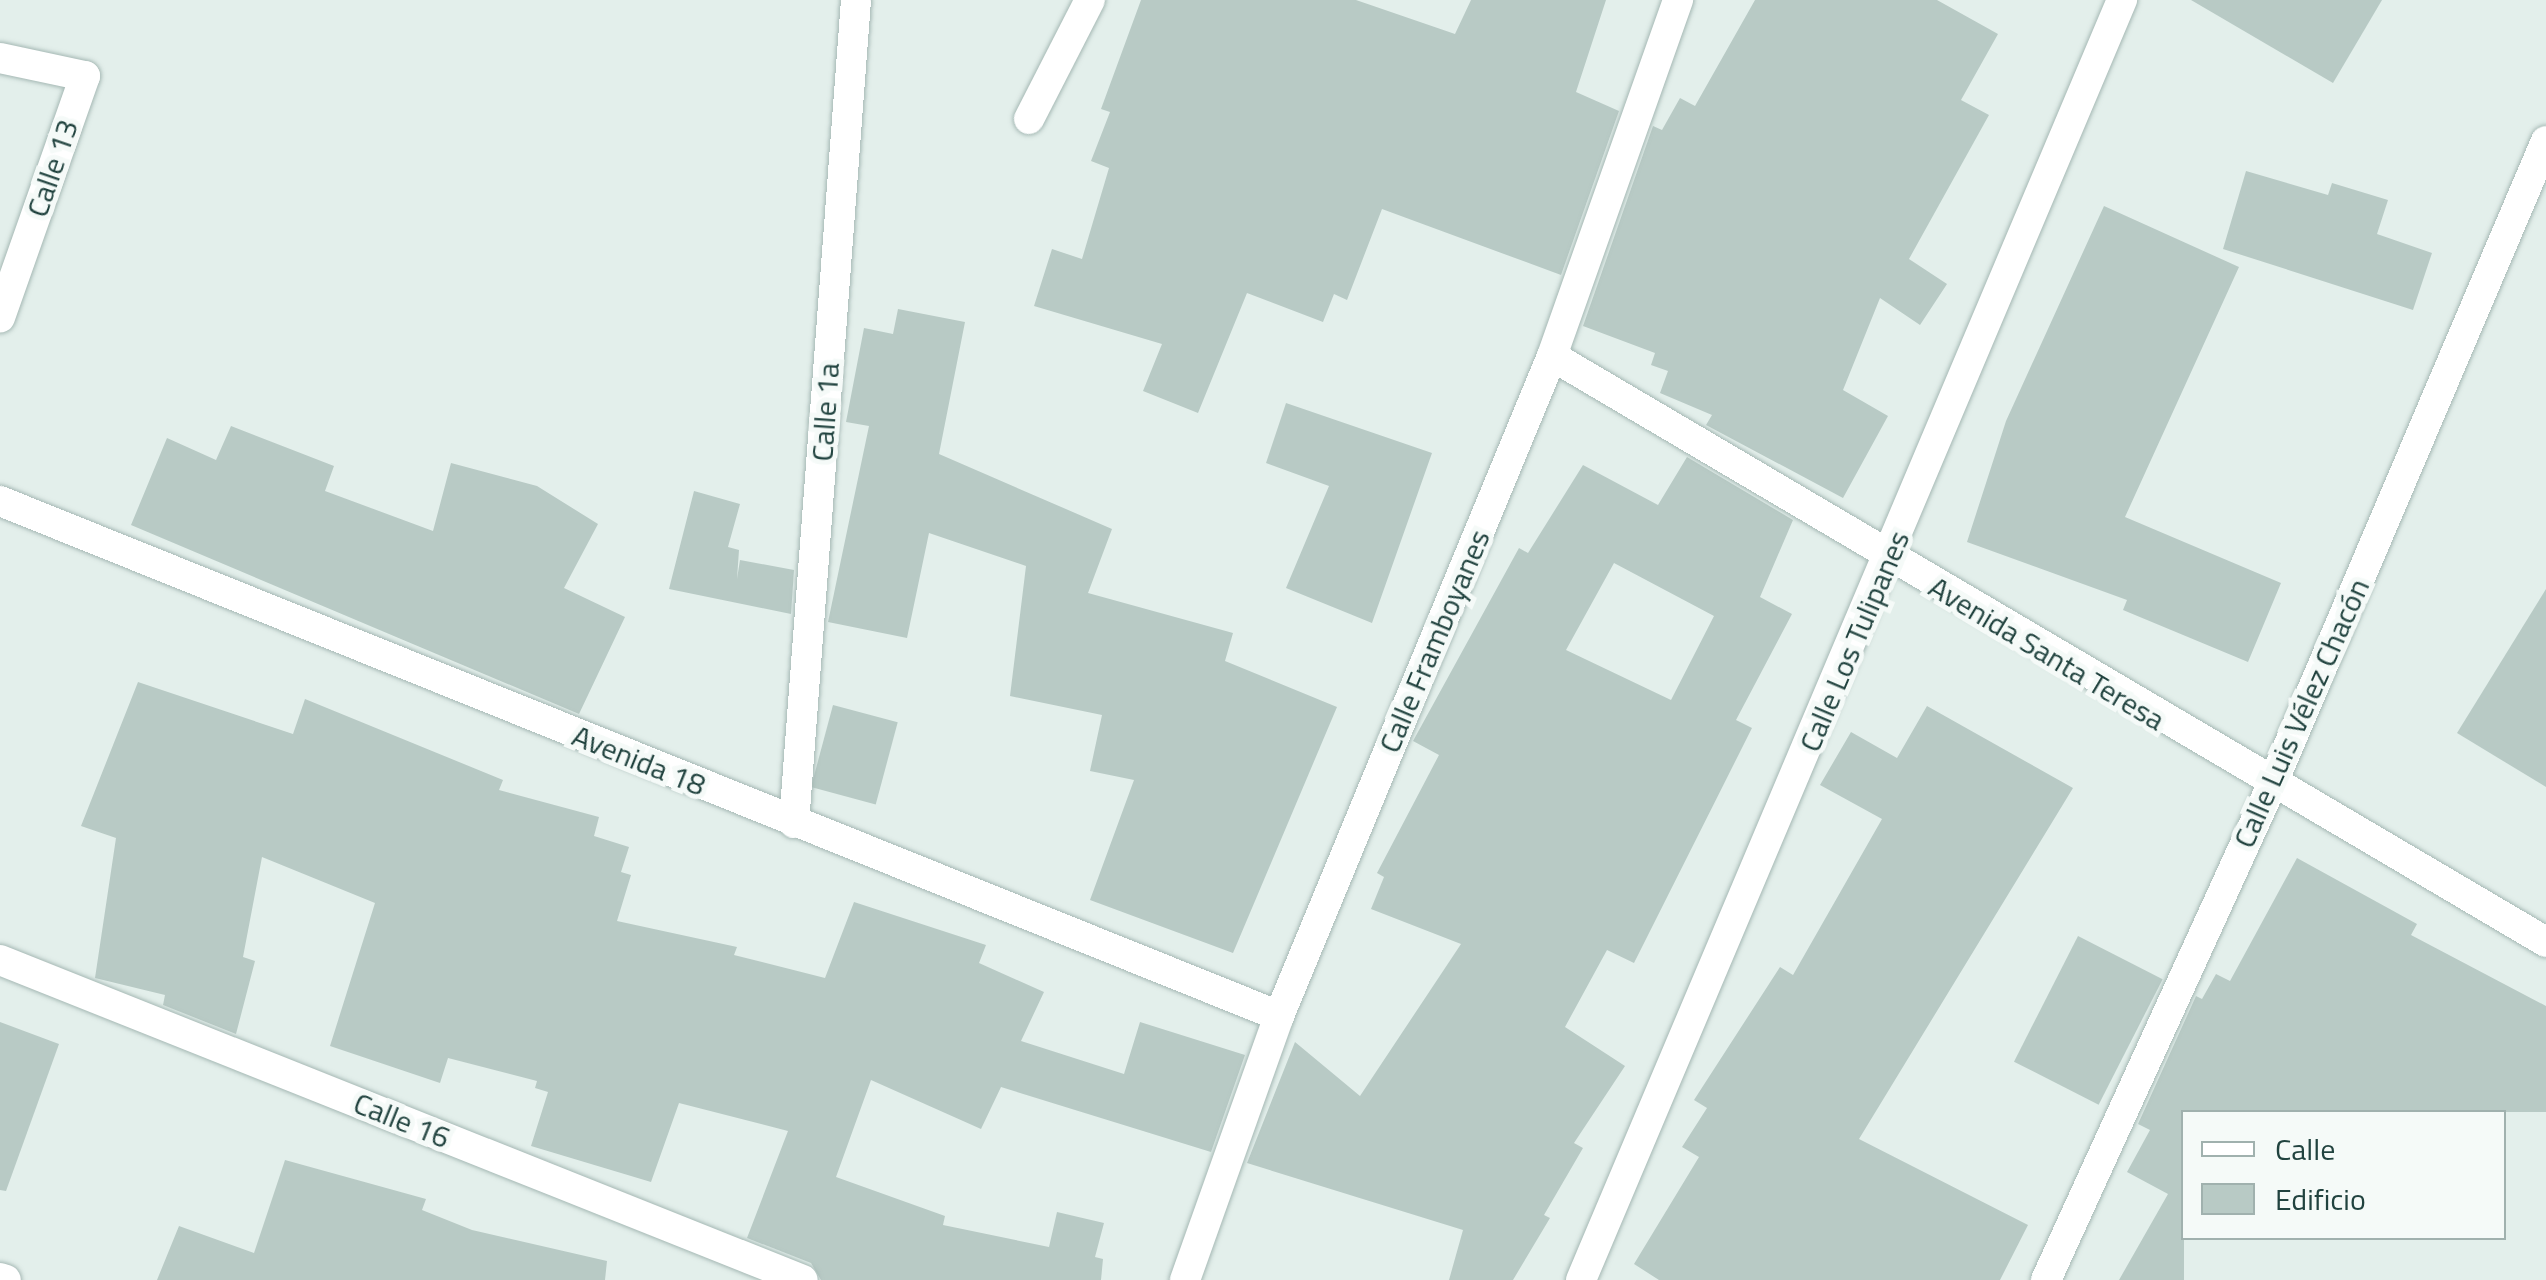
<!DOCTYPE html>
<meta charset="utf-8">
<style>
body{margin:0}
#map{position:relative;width:2546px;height:1280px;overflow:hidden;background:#e3efeb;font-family:"Titillium Web",sans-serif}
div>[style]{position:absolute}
.building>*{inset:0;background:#b8cac5;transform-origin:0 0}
.roads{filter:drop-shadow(0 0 2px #a5b8b4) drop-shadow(0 0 2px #a5b8b4)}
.minor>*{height:30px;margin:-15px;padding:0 15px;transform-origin:15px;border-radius:15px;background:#fff}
span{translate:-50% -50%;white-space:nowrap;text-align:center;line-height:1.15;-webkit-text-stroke:10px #f5faf8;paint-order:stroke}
.street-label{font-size:30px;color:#21433f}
.legend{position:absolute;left:2181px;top:1110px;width:325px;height:130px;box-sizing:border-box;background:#f5faf8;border:2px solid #a0b1ae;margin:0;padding:12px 18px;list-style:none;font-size:30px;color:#21433f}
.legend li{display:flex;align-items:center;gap:20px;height:50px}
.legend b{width:50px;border:2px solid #a0b1ae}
</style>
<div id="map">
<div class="building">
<i style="clip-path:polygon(1141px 0,1356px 0,1455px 34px,1471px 0,1606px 0,1576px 92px,1619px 111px,1561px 275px,1382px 209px,1347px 300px,1334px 294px,1323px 322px,1247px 293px,1198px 413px,1143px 391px,1162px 344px,1034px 306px,1052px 249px,1082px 259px,1109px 168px,1091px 161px,1110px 112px,1101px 109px)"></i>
<i style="clip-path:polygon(1755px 0,1937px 0,1998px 34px,1961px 100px,1989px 115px,1909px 259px,1947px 284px,1920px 325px,1880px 298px,1843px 390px,1888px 416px,1843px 498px,1706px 425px,1712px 415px,1660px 393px,1668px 371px,1651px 365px,1655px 353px,1583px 326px,1653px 126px,1662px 130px,1680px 98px,1695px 106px)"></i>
<i style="clip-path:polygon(2191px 0,2382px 0,2333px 83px)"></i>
<i style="clip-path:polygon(2246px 171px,2328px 195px,2332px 183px,2388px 200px,2377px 234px,2432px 253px,2413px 310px,2223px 249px)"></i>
<i style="clip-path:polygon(2104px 206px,2239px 267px,2125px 517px,2281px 583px,2248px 662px,2123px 610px,2127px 600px,1967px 542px,2006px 421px)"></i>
<i style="clip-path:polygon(898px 309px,965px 322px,939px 454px,1112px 529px,1088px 593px,1233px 633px,1225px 661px,1337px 707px,1233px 953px,1090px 900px,1134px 780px,1090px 771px,1102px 715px,1010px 696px,1026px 566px,929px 533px,907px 638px,828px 622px,869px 426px,846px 422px,864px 328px,893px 334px)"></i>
<i style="clip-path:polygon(1286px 403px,1432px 453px,1372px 623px,1286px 588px,1329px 486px,1266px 463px)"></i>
<i style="clip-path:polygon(231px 426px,334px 466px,325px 491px,433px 531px,451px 463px,537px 486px,598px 524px,564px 588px,625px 617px,579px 714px,131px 525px,167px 438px,216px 460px)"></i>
<i style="clip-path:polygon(evenodd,1687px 457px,1793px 520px,1760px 597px,1792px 614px,1736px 720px,1752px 728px,1634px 963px,1607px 950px,1565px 1027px,1625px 1066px,1574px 1143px,1583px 1148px,1544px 1215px,1550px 1218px,1513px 1280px,1449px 1280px,1463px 1230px,1247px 1163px,1295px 1042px,1360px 1096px,1461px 944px,1371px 909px,1384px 877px,1377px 873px,1439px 755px,1413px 741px,1519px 548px,1528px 553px,1583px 465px,1658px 505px,1687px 457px,1614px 563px,1714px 616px,1671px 700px,1566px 650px,1614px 563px)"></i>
<i style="clip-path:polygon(694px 491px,740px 504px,728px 547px,739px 550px,737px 579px,740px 560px,794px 570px,791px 614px,669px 589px)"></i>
<i style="clip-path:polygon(2546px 589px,2546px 787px,2457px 733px)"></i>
<i style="clip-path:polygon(138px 682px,293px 734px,305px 699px,503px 780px,499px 790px,599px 817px,594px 836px,629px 847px,621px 872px,631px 875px,617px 921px,737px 947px,734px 955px,825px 978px,854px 902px,986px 945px,979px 963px,1044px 992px,1021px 1041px,1124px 1074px,1140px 1022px,1245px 1055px,1211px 1152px,1001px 1087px,981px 1129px,871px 1080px,836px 1177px,945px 1216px,943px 1225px,1049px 1247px,1057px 1212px,1104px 1223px,1095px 1257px,1103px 1259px,1101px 1280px,821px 1280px,811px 1263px,747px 1238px,788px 1131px,679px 1103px,651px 1182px,531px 1146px,548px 1092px,535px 1088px,537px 1081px,448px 1058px,440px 1083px,330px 1046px,375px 903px,262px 857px,243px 957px,255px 961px,236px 1034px,163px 1005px,165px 995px,95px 978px,116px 838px,81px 826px)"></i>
<i style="left:833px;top:705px;width:67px;height:85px;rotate:15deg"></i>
<i style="clip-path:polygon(1927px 706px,2073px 788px,1859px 1139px,2028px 1225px,2000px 1280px,1659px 1280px,1634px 1264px,1699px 1157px,1682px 1147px,1707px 1108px,1694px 1100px,1780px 967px,1793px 975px,1882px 819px,1820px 785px,1851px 732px,1897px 758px)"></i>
<i style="clip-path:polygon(2297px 858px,2417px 924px,2411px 935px,2546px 1006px,2546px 1112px,2184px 1112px,2184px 1280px,2119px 1280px,2168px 1194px,2127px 1172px,2150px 1130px,2138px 1124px,2196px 996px,2202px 999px,2216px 974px,2230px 981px)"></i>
<i style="left:2078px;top:936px;width:95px;height:141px;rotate:27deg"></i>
<i style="clip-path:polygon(0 1022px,59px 1044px,6px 1191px,0 1190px)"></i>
<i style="clip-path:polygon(285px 1160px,426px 1199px,422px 1210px,472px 1230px,607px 1261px,605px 1280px,157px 1280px,179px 1226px,254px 1253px)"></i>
</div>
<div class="roads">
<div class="minor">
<i style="left:0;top:58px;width:87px;rotate:12deg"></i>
<i style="left:85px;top:76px;width:256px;rotate:109.4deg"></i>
<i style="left:1029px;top:119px;width:134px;rotate:-62.9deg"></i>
<i style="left:1552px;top:356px;width:1154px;rotate:30.52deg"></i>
<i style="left:0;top:501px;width:1379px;rotate:21.93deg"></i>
<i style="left:794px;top:823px;width:825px;rotate:-85.69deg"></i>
<i style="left:0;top:960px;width:864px;rotate:21.73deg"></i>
<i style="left:0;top:1278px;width:6px;rotate:18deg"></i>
<i style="left:1185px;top:1280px;width:280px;rotate:-70.4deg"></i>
<i style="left:1279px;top:1016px;width:714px;rotate:-67.53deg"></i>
<i style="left:1552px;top:356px;width:378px;rotate:-70.5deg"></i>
<i style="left:1581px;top:1280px;width:1390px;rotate:-67.09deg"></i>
<i style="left:2046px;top:1280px;width:542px;rotate:-65.47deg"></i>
<i style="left:2271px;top:787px;width:702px;rotate:-66.94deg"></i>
</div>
</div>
<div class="street-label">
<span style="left:52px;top:168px;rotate:-71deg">Calle 13</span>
<span style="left:825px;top:412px;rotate:-86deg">Calle 1a</span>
<span style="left:1434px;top:641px;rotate:-67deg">Calle Framboyanes</span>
<span style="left:1854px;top:641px;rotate:-67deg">Calle Los Tulipanes</span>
<span style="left:2047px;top:653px;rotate:31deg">Avenida Santa Teresa</span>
<span style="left:2301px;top:713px;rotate:-66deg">Calle Luis Vélez Chacón</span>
<span style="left:639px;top:760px;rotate:22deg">Avenida 18</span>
<span style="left:402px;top:1120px;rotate:22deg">Calle 16</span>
</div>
<ul class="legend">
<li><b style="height:12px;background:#fff"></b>Calle</li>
<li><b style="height:28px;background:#b8cac5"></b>Edificio</li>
</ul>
</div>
